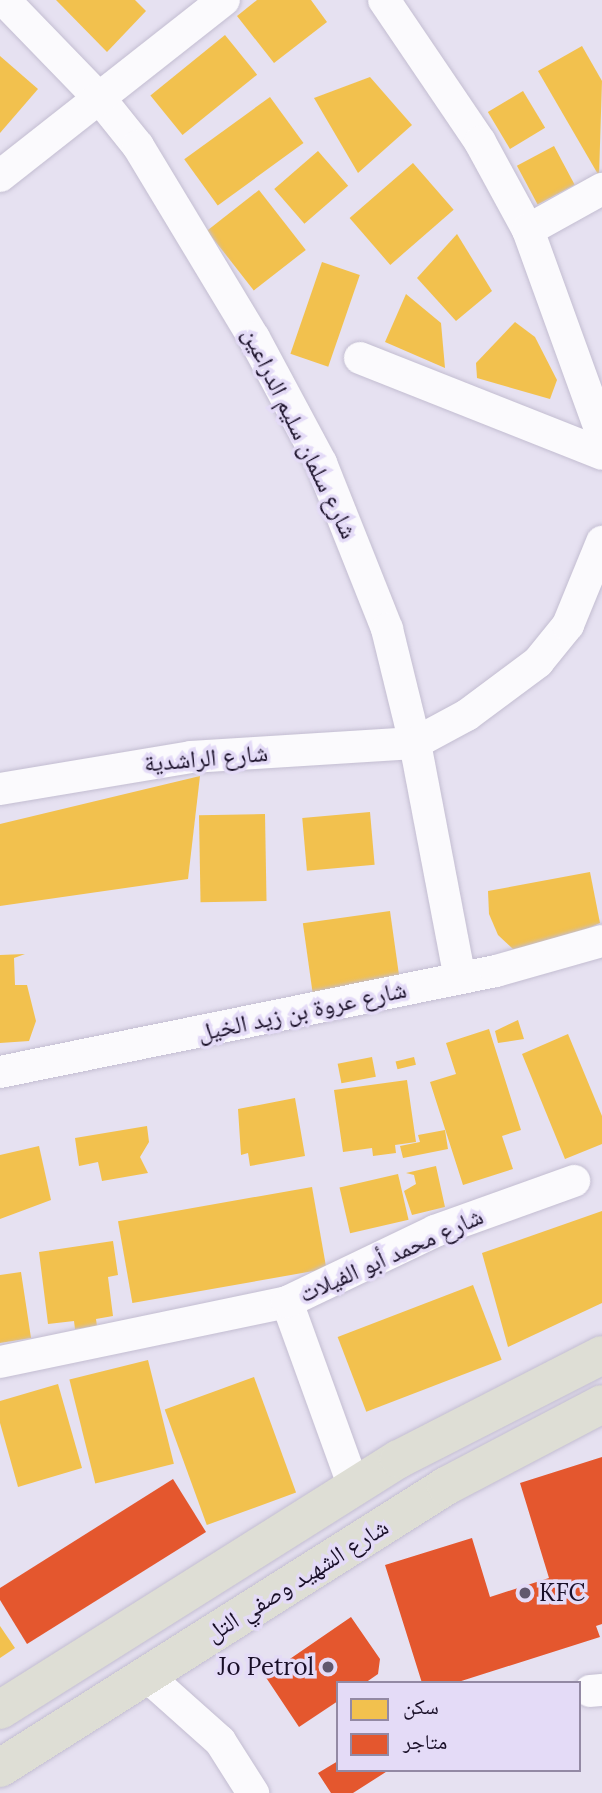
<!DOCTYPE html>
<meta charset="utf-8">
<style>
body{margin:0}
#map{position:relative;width:602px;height:1793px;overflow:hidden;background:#e6e1f1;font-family:Lora,"Noto Naskh Arabic",serif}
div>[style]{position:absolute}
.homes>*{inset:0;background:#f2c14e;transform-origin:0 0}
.shops>*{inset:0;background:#e4572e}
.roads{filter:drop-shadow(0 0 2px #c3bdd1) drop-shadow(0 0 2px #c3bdd1)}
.minor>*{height:32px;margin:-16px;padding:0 16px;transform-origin:16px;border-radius:16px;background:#fbfafd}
.major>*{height:38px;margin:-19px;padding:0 19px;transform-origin:19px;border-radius:19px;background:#deded5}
.dots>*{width:19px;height:19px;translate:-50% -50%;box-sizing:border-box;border:4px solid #e4dbf7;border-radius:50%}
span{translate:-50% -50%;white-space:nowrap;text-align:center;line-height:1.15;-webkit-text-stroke:7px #e4dbf7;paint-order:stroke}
.street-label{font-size:24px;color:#190f28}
.poi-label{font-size:24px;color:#190f28}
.left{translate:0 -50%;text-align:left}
.right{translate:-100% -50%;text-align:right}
.legend{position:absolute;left:336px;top:1681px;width:245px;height:91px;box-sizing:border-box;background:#e4dbf7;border:2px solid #9389a4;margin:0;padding:9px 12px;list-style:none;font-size:21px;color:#190f28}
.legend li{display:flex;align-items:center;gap:14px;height:35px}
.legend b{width:35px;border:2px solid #9389a4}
</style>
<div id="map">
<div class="homes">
<i style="clip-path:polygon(56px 0,135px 0,146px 11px,107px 52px)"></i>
<i style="clip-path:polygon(257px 0,311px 0,327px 22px,274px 63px,237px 16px)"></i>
<i style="left:225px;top:35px;width:51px;height:96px;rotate:51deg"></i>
<i style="clip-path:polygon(582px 46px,602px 81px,599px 176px,538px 71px)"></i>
<i style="clip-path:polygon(0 56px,38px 89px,0 133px)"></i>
<i style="clip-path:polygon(370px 77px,412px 125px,358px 173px,314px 98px)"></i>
<i style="left:523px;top:91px;width:43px;height:41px;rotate:59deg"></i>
<i style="left:270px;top:97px;width:57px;height:106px;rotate:54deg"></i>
<i style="left:554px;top:146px;width:44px;height:42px;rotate:62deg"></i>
<i style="left:318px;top:151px;width:46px;height:58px;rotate:49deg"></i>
<i style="left:413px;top:163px;width:62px;height:84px;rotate:49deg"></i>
<i style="left:259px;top:190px;width:76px;height:66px;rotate:52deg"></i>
<i style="clip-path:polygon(457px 234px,492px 291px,456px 321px,417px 278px)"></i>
<i style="left:322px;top:262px;width:40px;height:97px;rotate:19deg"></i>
<i style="clip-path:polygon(406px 294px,441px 323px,445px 368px,385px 342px)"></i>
<i style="clip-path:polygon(515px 322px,535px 337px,557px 380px,550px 399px,477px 378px,476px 363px)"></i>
<i style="clip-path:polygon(200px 776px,188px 879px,0 906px,0 824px)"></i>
<i style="left:370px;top:812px;width:53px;height:68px;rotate:85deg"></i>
<i style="left:265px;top:814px;width:87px;height:66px;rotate:89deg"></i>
<i style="clip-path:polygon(590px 872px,600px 923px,559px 941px,513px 949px,498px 935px,489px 914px,488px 891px)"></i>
<i style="left:390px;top:911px;width:76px;height:88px;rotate:82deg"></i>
<i style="clip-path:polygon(25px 954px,14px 958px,15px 985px,27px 985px,36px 1021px,29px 1041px,0 1043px,0 955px)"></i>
<i style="clip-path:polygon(518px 1020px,524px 1039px,498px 1043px,495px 1031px)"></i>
<i style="clip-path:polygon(489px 1029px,521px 1130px,502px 1136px,513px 1169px,463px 1185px,430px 1082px,456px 1074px,446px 1043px)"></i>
<i style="clip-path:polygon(568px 1034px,602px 1116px,602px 1144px,565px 1159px,522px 1054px)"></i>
<i style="left:372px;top:1057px;width:20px;height:35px;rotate:79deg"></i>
<i style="left:414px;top:1057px;width:8px;height:19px;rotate:76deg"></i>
<i style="clip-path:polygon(407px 1080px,416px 1142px,395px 1145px,396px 1153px,373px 1156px,372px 1148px,343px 1152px,334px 1090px)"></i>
<i style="clip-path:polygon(295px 1098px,305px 1156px,250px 1166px,248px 1153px,241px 1155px,238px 1109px)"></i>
<i style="clip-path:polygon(147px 1126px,149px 1142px,140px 1157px,148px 1173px,102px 1181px,98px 1162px,79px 1166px,75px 1138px)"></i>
<i style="clip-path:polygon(445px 1130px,448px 1149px,403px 1158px,400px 1146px,420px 1142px,418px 1135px)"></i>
<i style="clip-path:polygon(39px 1146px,51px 1200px,0 1219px,0 1155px)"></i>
<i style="clip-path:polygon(436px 1166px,445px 1207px,412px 1215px,404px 1191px,416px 1184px,414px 1175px,406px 1173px)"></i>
<i style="left:398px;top:1174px;width:47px;height:60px;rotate:77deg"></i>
<i style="left:312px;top:1187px;width:83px;height:197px;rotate:80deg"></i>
<i style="clip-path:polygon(602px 1211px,602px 1303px,508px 1347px,482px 1253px)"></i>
<i style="clip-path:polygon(113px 1241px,118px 1275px,108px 1277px,113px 1316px,96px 1319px,97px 1326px,75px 1329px,74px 1321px,48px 1324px,39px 1252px)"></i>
<i style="clip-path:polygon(21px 1272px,31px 1338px,0 1343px,0 1275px)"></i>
<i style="left:473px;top:1285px;width:80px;height:145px;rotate:69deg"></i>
<i style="left:148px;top:1360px;width:107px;height:81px;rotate:76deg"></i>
<i style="left:254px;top:1377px;width:123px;height:95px;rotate:70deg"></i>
<i style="clip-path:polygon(58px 1384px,82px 1468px,18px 1487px,0 1423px,0 1401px)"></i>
<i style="clip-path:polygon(0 1626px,15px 1648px,0 1658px)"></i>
</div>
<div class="shops">
<i style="clip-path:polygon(602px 1457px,602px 1624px,596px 1626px,600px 1637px,455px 1683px,422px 1683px,385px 1565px,472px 1538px,490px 1597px,549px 1578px,520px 1483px)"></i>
<i style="clip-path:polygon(173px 1479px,206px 1532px,27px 1644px,0 1600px,0 1588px)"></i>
<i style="clip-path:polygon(351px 1617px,380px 1659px,378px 1674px,365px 1683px,338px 1683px,338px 1701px,299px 1727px,265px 1676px)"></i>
<i style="clip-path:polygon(338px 1761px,338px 1770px,389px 1770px,353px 1793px,331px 1793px,318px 1773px)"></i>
</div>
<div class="roads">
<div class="minor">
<i style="left:4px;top:0;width:139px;rotate:45.9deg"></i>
<i style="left:101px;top:100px;width:59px;rotate:51.2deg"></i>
<i style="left:138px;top:146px;width:224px;rotate:58.9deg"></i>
<i style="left:254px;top:338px;width:142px;rotate:61.8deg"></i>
<i style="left:321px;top:463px;width:179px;rotate:68.3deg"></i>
<i style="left:387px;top:629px;width:117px;rotate:76.2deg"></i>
<i style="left:415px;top:743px;width:239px;rotate:79.2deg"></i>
<i style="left:384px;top:0;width:171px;rotate:55.9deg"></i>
<i style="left:480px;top:142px;width:100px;rotate:61.4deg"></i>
<i style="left:528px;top:230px;width:217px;rotate:70.1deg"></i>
<i style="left:0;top:176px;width:285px;rotate:-38.2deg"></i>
<i style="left:528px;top:230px;width:85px;rotate:-29deg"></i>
<i style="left:360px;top:358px;width:260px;rotate:21.6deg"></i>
<i style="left:0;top:789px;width:194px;rotate:-9.5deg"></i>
<i style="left:191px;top:757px;width:224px;rotate:-3.6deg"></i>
<i style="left:415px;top:743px;width:59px;rotate:-28.3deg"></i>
<i style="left:467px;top:715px;width:89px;rotate:-36.7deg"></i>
<i style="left:538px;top:662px;width:48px;rotate:-51deg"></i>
<i style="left:568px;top:625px;width:90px;rotate:-67.7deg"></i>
<i style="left:0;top:1072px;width:506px;rotate:-11.51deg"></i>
<i style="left:496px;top:971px;width:110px;rotate:-15.8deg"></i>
<i style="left:287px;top:1302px;width:197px;rotate:70.1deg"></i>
<i style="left:0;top:1362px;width:293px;rotate:-11.8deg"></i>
<i style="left:287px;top:1302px;width:164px;rotate:-25.6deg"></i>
<i style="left:435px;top:1231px;width:148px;rotate:-19.8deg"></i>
<i style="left:147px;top:1676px;width:98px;rotate:41.7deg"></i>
<i style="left:220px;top:1741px;width:62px;rotate:57.6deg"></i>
<i style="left:590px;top:1691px;width:12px;rotate:-5deg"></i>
</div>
<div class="major">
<i style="left:0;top:1710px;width:471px;rotate:-32.2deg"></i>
<i style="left:399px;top:1459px;width:228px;rotate:-27.1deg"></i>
<i style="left:0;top:1768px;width:528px;rotate:-32.3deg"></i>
<i style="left:446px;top:1486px;width:176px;rotate:-27.7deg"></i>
</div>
</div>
<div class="dots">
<i style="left:525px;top:1593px;background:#61586e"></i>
<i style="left:328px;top:1667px;background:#61586e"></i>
</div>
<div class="street-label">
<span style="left:300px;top:433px;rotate:64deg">شارع سلمان سليم الدراعين</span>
<span style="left:206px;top:758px;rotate:-5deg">شارع الراشدية</span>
<span style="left:302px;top:1011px;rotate:-12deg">شارع عروة بن زيد الخيل</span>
<span style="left:391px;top:1255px;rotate:-24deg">شارع محمد أبو الفيلات</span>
<span style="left:297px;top:1580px;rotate:-32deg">شارع الشهيد وصفي التل</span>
</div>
<div class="poi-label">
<span class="left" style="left:539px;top:1593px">KFC</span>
<span class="right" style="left:314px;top:1667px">Jo Petrol</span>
</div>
<ul class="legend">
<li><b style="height:19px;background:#f2c14e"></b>سكن</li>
<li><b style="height:19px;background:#e4572e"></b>متاجر</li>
</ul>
</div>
